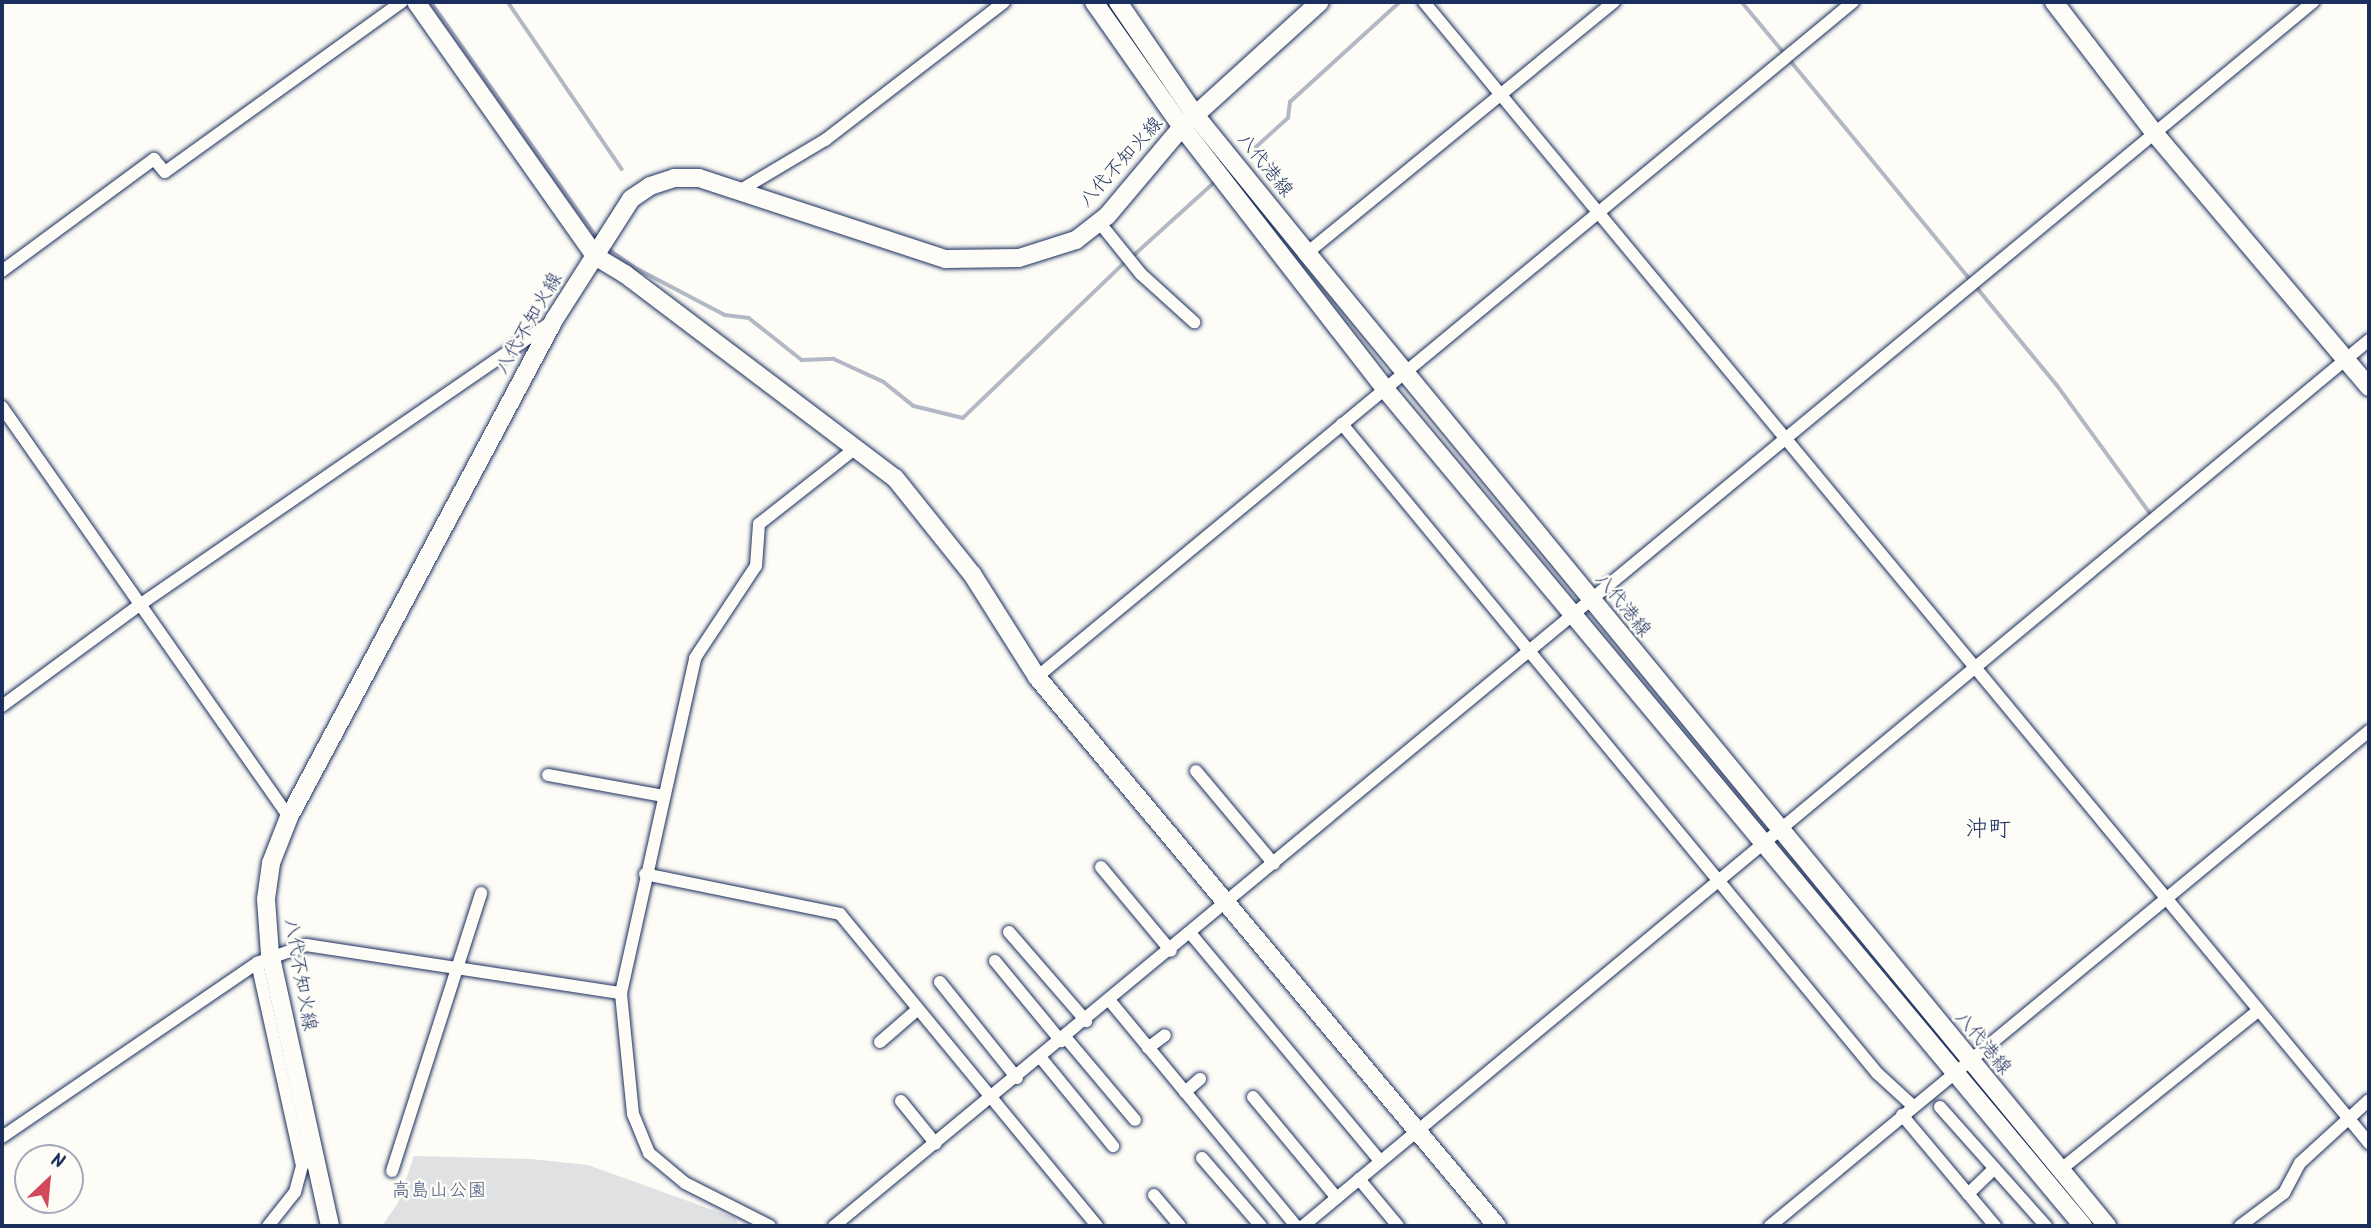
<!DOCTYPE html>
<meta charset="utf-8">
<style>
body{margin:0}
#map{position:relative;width:2371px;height:1228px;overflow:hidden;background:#fdfcf7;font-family:Kalam,"Klee One",sans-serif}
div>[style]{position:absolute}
.green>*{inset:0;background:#e0e1e3}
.stream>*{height:3.5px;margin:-1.75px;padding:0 1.75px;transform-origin:1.75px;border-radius:1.75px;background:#b3b8c5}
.roads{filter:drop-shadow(0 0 2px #1b2f5e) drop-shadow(0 0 2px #1b2f5e)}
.street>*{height:12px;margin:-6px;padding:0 6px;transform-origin:6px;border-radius:6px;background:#fdfcf7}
.secondary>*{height:18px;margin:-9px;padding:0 9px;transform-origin:9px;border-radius:9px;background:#fdfcf7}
span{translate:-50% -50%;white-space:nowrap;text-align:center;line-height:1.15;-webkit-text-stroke:5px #fdfcf7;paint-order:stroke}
.street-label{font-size:19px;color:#1b2f5e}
.park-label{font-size:19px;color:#4c5c7f}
.quarter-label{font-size:23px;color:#1b2f5e}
.frame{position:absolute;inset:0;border:4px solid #1b2f5e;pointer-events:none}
.north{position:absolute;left:14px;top:1144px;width:70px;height:70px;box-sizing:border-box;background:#fdfcf7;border:2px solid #a3aaba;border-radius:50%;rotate:26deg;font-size:19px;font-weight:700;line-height:28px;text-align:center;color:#1b2f5e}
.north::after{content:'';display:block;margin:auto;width:24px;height:32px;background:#d1495b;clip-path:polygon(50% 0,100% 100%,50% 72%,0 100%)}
</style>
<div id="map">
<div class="green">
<i style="clip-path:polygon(414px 1156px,531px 1159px,588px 1165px,735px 1218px,739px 1226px,382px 1226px,398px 1203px)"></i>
</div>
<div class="stream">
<i style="left:431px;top:2px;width:291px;rotate:54.8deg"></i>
<i style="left:508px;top:2px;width:202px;rotate:55.7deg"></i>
<i style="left:1742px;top:2px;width:67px;rotate:50.4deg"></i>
<i style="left:1790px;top:60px;width:421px;rotate:50.6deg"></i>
<i style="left:2057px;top:385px;width:163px;rotate:54deg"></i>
<i style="left:1256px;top:147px;width:43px;rotate:-42.2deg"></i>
<i style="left:1288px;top:118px;width:16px;rotate:-83deg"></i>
<i style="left:1290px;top:102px;width:149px;rotate:-42.3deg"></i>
<i style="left:607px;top:248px;width:33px;rotate:35deg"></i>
<i style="left:634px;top:267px;width:103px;rotate:27.8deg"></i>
<i style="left:725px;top:315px;width:24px;rotate:7deg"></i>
<i style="left:749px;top:318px;width:68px;rotate:38.4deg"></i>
<i style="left:802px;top:360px;width:32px;rotate:-2deg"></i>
<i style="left:834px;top:359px;width:55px;rotate:24.7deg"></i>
<i style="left:884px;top:382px;width:38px;rotate:39deg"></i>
<i style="left:914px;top:406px;width:50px;rotate:13.8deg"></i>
<i style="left:963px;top:418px;width:225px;rotate:-43.9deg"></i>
<i style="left:1133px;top:256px;width:110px;rotate:-42.1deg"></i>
</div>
<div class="roads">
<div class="street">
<i style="left:1424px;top:2px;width:1482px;rotate:50.37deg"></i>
<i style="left:739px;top:191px;width:100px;rotate:-30.7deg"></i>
<i style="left:825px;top:140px;width:226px;rotate:-37.6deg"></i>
<i style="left:1099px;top:222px;width:67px;rotate:51.1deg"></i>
<i style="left:1141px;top:274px;width:72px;rotate:42.2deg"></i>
<i style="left:1307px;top:253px;width:397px;rotate:-39.3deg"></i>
<i style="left:2px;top:271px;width:189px;rotate:-36.4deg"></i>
<i style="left:154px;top:159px;width:17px;rotate:50deg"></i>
<i style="left:165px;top:172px;width:292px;rotate:-35.7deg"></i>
<i style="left:2px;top:407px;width:500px;rotate:55.01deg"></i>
<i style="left:1342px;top:424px;width:841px;rotate:50.5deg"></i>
<i style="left:1877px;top:1073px;width:49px;rotate:42.5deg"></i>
<i style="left:1037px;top:677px;width:1059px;rotate:-39.6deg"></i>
<i style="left:2px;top:706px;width:172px;rotate:-36.3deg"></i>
<i style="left:141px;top:604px;width:499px;rotate:-34.5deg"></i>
<i style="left:1196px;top:771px;width:121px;rotate:50deg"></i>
<i style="left:548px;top:775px;width:117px;rotate:10.3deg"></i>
<i style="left:1101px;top:867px;width:109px;rotate:50.2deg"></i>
<i style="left:645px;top:874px;width:199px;rotate:11.6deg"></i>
<i style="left:840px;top:914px;width:404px;rotate:50.5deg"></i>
<i style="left:1009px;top:932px;width:118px;rotate:49.1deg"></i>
<i style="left:1191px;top:934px;width:295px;rotate:50.2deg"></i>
<i style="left:995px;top:961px;width:104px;rotate:50.5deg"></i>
<i style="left:257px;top:963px;width:208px;rotate:77.5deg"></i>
<i style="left:302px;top:1166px;width:27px;rotate:105deg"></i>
<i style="left:295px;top:1192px;width:43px;rotate:128.5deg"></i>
<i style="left:940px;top:982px;width:123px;rotate:51.3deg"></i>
<i style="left:1110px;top:1001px;width:292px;rotate:50.4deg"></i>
<i style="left:1066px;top:1038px;width:107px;rotate:49.9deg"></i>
<i style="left:880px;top:1042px;width:50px;rotate:-41deg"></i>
<i style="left:1148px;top:1048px;width:21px;rotate:-37deg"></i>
<i style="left:1041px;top:1058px;width:114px;rotate:50.7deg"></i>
<i style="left:1185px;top:1092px;width:20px;rotate:-41deg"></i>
<i style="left:1253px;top:1097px;width:131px;rotate:50.3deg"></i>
<i style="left:901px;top:1101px;width:55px;rotate:50.9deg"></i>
<i style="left:1940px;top:1107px;width:159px;rotate:48.3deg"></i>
<i style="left:1902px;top:1115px;width:145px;rotate:50deg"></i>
<i style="left:2px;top:1137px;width:309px;rotate:-34.3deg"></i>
<i style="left:257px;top:963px;width:52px;rotate:-20.2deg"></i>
<i style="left:306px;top:945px;width:319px;rotate:8.7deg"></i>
<i style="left:1202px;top:1158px;width:90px;rotate:49.1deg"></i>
<i style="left:2060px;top:1170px;width:255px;rotate:-38.8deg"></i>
<i style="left:392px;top:1171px;width:292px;rotate:-72.2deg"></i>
<i style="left:1359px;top:1179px;width:61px;rotate:50.3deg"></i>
<i style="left:1968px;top:1194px;width:37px;rotate:-44deg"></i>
<i style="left:1154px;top:1195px;width:40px;rotate:50deg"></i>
<i style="left:770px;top:1226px;width:95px;rotate:-153.2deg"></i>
<i style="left:685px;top:1183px;width:47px;rotate:-140.2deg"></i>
<i style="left:649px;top:1153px;width:42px;rotate:-112.3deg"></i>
<i style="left:633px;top:1114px;width:122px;rotate:-95.7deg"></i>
<i style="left:621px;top:993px;width:343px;rotate:-77.5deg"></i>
<i style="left:695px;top:658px;width:110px;rotate:-56.5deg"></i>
<i style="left:756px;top:566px;width:42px;rotate:-85.9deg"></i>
<i style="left:759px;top:524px;width:125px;rotate:-38.2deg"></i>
<i style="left:834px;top:1226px;width:1920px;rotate:-39.61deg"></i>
<i style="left:1303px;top:1226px;width:1386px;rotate:-39.73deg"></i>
<i style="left:1770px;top:1226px;width:777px;rotate:-39.57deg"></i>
<i style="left:2240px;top:1226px;width:55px;rotate:-36.9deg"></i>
<i style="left:2284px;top:1193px;width:34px;rotate:-62deg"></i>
<i style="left:2300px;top:1163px;width:93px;rotate:-42.4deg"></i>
</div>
<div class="secondary">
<i style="left:416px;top:2px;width:311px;rotate:54.8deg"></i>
<i style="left:595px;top:256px;width:35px;rotate:31deg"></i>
<i style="left:625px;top:274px;width:338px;rotate:37.1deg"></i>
<i style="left:895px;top:478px;width:123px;rotate:51.3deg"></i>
<i style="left:972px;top:574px;width:122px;rotate:57.7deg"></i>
<i style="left:1037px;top:677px;width:716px;rotate:50.04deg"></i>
<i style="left:1094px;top:2px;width:153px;rotate:54.9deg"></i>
<i style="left:1182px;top:127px;width:331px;rotate:52.2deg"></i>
<i style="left:1385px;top:389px;width:1090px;rotate:50.17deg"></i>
<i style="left:1118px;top:2px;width:137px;rotate:55.7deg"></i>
<i style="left:1195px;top:115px;width:178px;rotate:50.9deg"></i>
<i style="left:1307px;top:253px;width:1260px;rotate:50.57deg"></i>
<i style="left:2054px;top:2px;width:168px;rotate:52.5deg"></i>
<i style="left:2156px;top:135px;width:330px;rotate:49.8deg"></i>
<i style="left:330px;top:1226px;width:279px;rotate:-102.4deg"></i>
<i style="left:270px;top:954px;width:55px;rotate:-94.2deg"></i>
<i style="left:266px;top:899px;width:36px;rotate:-82deg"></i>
<i style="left:271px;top:863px;width:49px;rotate:-68.6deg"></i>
<i style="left:289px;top:817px;width:563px;rotate:-61.93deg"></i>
<i style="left:554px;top:320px;width:143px;rotate:-57.5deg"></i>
<i style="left:631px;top:199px;width:23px;rotate:-34deg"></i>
<i style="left:650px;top:186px;width:25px;rotate:-18deg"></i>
<i style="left:674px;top:178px;width:25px"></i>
<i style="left:699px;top:178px;width:260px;rotate:18.2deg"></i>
<i style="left:946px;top:259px;width:73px;rotate:-0.8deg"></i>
<i style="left:1019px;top:258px;width:60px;rotate:-17.5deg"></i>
<i style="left:1076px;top:240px;width:39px;rotate:-38deg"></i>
<i style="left:1107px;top:216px;width:116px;rotate:-49.9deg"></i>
<i style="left:1182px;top:127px;width:186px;rotate:-42.2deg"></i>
</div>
</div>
<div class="street-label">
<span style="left:1122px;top:163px;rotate:-48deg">八代不知火線</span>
<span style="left:1264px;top:166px;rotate:51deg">八代港線</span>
<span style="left:530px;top:324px;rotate:-60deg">八代不知火線</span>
<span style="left:1622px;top:606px;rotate:51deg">八代港線</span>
<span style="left:299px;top:975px;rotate:80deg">八代不知火線</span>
<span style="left:1982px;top:1044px;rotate:50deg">八代港線</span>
</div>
<div class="park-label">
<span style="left:439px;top:1192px">高島山公園</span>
</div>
<div class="quarter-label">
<span style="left:1988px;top:830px">沖町</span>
</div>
<div class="frame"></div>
<div class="north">N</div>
</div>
